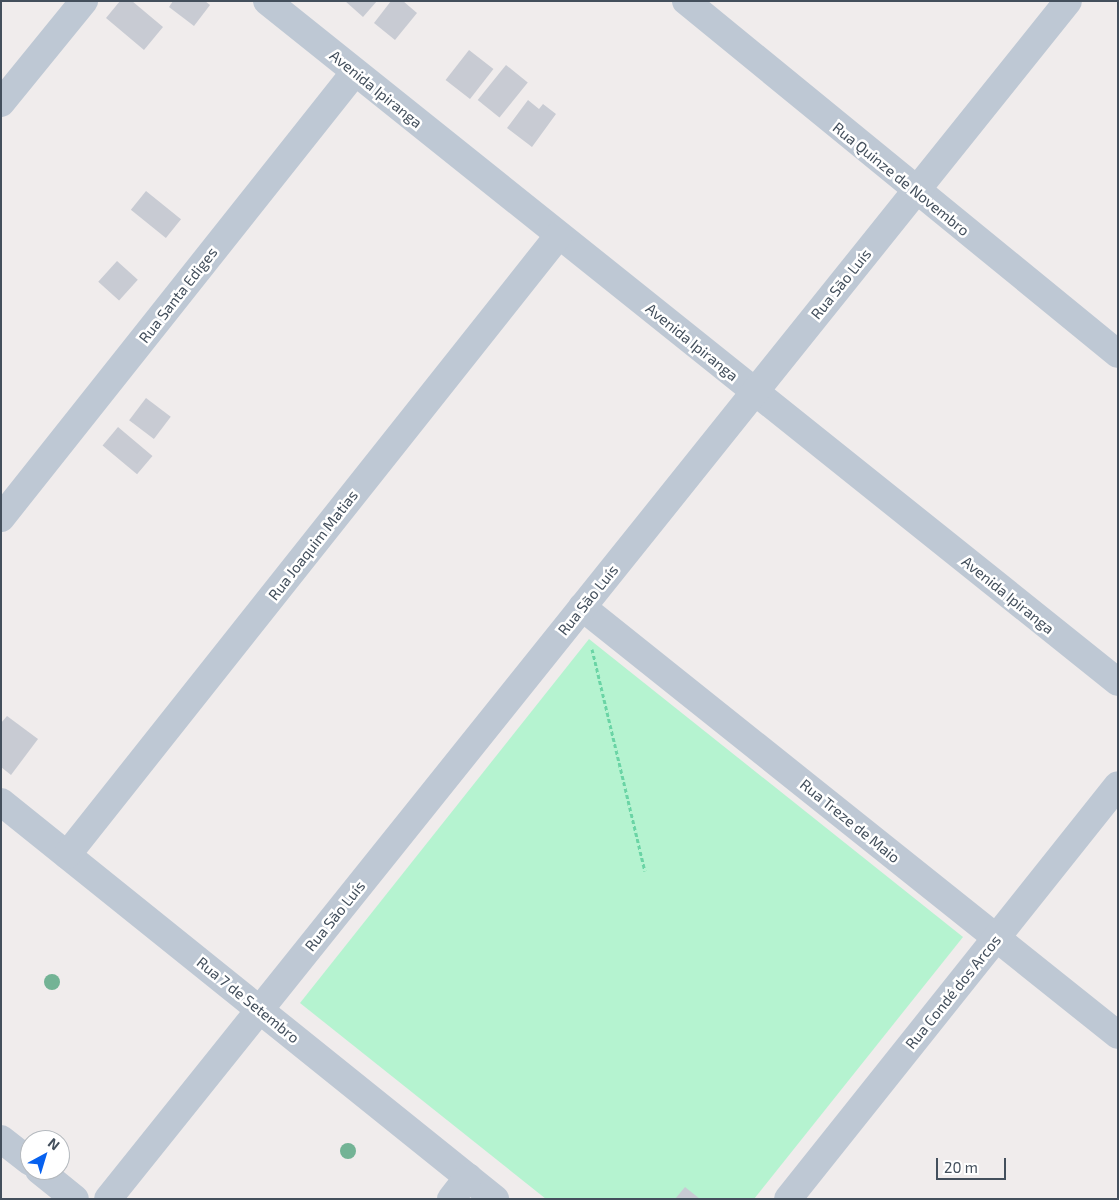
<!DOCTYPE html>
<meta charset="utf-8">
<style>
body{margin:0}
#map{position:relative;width:1119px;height:1200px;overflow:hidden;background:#f0ecec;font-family:"Exo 2",sans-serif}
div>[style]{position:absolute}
.green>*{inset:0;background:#b5f3d0}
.building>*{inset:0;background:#c8cbd3;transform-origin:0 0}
.path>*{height:3px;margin-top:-1.5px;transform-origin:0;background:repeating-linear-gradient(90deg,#6ad4a5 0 4px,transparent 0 6.5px)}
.minor>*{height:28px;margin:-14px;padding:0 14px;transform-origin:14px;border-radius:14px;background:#bec8d4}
.trees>*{width:16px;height:16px;margin:-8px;border-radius:50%;background:#73b395}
span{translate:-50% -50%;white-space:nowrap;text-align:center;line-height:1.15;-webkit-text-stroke:5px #fff;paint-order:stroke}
.street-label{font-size:15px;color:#434f5c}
.frame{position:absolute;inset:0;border:2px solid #434f5c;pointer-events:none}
.north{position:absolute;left:20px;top:1130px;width:50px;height:50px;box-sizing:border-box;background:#fff;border:1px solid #b4b9be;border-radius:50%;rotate:39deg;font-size:14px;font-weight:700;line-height:20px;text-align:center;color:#434f5c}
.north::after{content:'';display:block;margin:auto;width:18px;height:22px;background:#0761ef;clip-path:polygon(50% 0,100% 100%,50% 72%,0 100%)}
.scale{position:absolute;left:936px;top:1158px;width:70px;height:22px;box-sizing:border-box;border:2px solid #434f5c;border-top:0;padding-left:6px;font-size:15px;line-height:18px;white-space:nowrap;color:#434f5c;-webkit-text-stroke:4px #fff;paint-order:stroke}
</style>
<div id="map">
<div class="green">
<i style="clip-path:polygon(589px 639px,963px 937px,754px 1199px,546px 1199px,300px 1003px)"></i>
</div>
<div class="building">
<i style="clip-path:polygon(120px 1px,132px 1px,163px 27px,144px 50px,106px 18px)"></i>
<i style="clip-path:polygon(173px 1px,205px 1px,210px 5px,194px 26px,169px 7px)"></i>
<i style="clip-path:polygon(345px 1px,377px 1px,363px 17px)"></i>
<i style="clip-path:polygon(391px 1px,403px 1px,417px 13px,395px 40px,374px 23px)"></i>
<i style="left:469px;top:50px;width:31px;height:38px;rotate:38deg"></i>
<i style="left:506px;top:65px;width:28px;height:45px;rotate:39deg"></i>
<i style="clip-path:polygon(528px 100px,539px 109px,543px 104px,556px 114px,532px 147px,507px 128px)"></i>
<i style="left:146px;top:191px;width:45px;height:24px;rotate:39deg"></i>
<i style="left:117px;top:261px;width:28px;height:28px;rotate:42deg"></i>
<i style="left:146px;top:398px;width:31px;height:28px;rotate:37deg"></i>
<i style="left:118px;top:427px;width:45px;height:24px;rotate:40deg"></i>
<i style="clip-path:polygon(7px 716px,38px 739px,11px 775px,1px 767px,1px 723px)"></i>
<i style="clip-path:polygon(685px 1187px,700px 1199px,675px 1199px)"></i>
</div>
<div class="path">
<i style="left:592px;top:649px;width:228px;rotate:76.6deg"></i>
</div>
<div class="minor">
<i style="left:267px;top:1px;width:1090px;rotate:38.67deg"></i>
<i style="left:686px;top:1px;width:558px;rotate:39.25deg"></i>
<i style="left:1px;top:103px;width:132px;rotate:-50.9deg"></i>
<i style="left:1px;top:518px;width:569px;rotate:-51.56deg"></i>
<i style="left:582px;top:607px;width:686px;rotate:38.61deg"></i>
<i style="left:1px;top:802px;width:634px;rotate:38.79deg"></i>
<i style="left:67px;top:855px;width:791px;rotate:-51.57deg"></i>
<i style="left:1px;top:1139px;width:37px;rotate:38deg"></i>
<i style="left:39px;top:1170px;width:46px;rotate:38.9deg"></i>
<i style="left:108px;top:1199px;width:1535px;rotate:-51.29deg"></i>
<i style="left:451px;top:1199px;width:28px;rotate:-52deg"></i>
<i style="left:788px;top:1199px;width:529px;rotate:-51.44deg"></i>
</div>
<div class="trees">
<i style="left:52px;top:982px"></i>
<i style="left:348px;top:1151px"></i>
</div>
<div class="street-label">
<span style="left:376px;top:89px;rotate:39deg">Avenida Ipiranga</span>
<span style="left:901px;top:179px;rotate:39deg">Rua Quinze de Novembro</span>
<span style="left:841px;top:284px;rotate:-51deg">Rua São Luís</span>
<span style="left:178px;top:295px;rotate:-52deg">Rua Santa Ediges</span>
<span style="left:692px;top:342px;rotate:39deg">Avenida Ipiranga</span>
<span style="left:313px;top:545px;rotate:-52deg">Rua Joaquim Matias</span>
<span style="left:1008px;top:595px;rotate:39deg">Avenida Ipiranga</span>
<span style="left:588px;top:600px;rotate:-51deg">Rua São Luís</span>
<span style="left:850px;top:821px;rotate:39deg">Rua Treze de Maio</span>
<span style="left:335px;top:916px;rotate:-51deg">Rua São Luís</span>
<span style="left:953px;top:992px;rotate:-51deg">Rua Condé dos Arcos</span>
<span style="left:248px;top:1000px;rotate:39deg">Rua 7 de Setembro</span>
</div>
<div class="frame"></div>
<div class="north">N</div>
<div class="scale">20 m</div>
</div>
